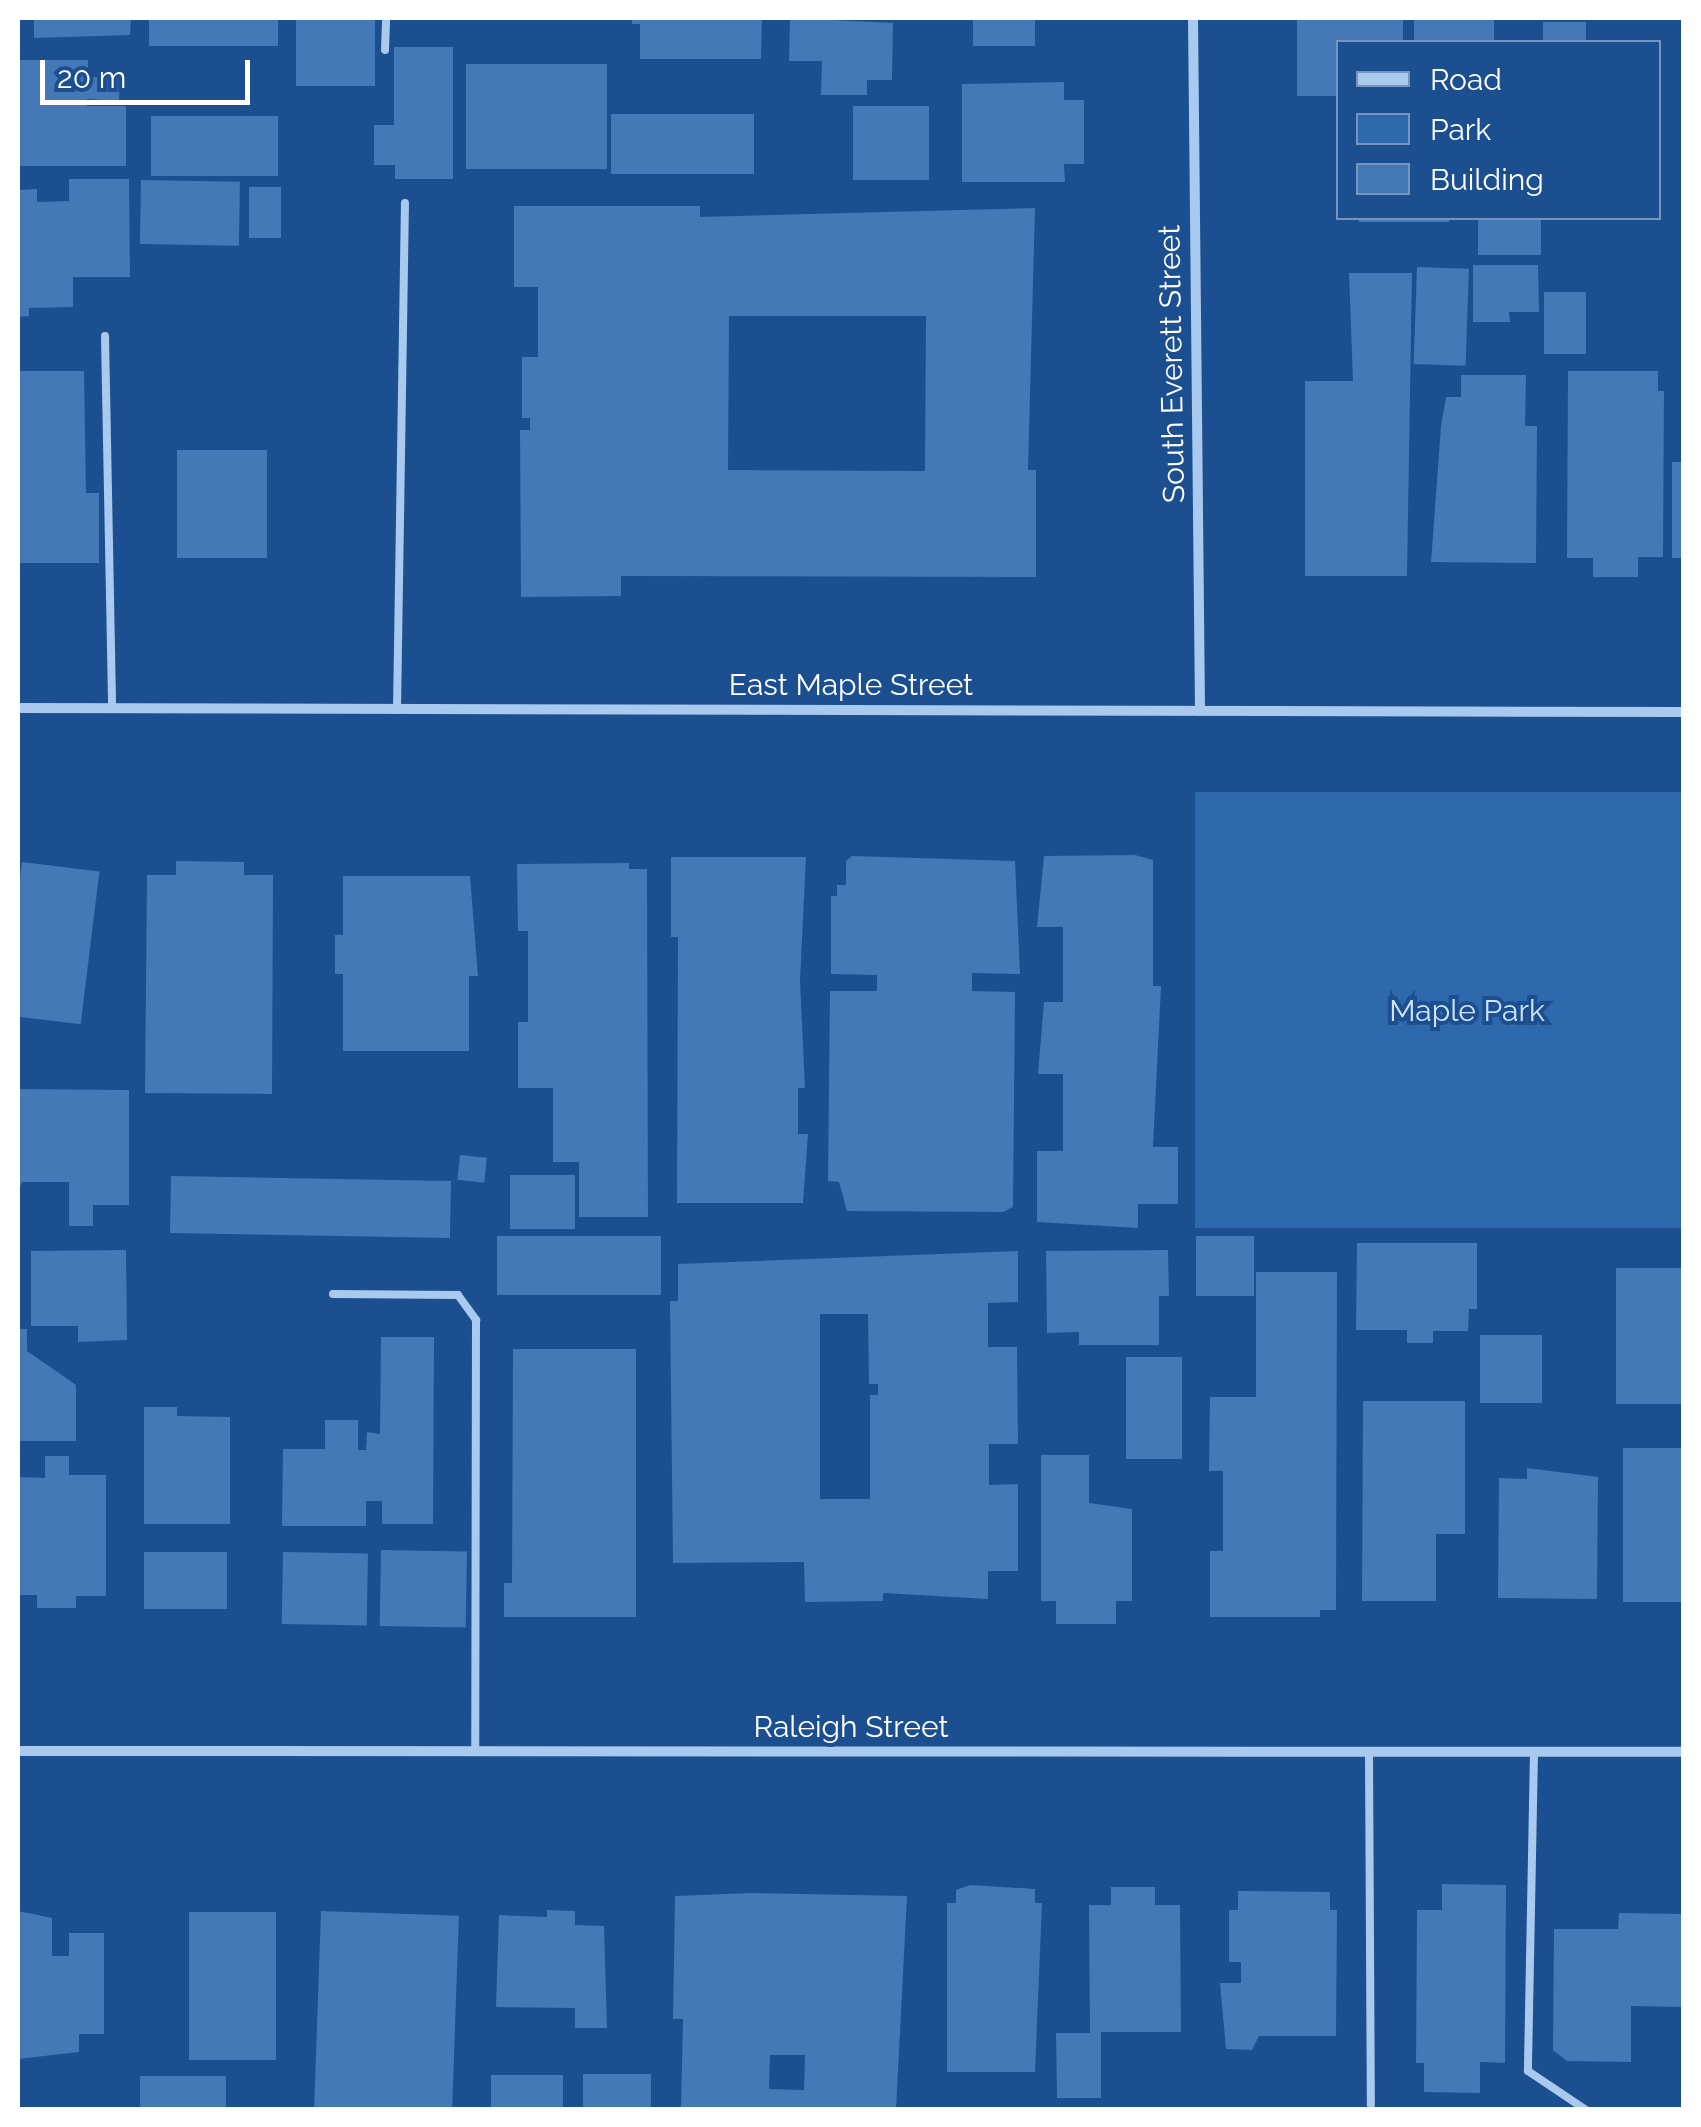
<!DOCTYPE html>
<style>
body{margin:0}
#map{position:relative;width:1701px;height:2127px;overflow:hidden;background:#1b4f8f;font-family:Raleway,sans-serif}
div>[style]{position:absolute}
.green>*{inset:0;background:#2e69ad;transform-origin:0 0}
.building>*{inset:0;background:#4478b7;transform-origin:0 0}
.service>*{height:8px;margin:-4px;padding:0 4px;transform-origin:4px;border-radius:4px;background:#a9c9ee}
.minor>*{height:10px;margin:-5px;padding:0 5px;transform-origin:5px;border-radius:5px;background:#a9c9ee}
span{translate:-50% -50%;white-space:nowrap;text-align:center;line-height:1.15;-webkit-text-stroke:8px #1b4f8f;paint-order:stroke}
.street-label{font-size:30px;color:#fff}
.park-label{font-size:30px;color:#cfe3fa}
.frame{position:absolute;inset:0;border:20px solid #fff;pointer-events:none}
.legend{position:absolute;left:1336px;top:40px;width:325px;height:180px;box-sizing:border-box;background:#1b4f8f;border:2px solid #7695bc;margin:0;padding:12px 18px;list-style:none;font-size:30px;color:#fff}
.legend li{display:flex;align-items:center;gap:20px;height:50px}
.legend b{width:50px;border:2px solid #7695bc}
.scale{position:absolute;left:40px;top:60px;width:210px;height:45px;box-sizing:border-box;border:5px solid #fff;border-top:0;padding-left:12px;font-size:30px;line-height:35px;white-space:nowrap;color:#fff;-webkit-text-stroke:8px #1b4f8f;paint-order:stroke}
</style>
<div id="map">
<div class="green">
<i style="left:1683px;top:792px;width:436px;height:488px;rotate:90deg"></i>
</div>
<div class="building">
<i style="clip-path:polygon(34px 18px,131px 18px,130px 35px,34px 38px)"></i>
<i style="left:149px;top:18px;width:129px;height:28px"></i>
<i style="left:296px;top:18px;width:79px;height:68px"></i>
<i style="clip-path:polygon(632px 18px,762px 18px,761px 59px,640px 59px,640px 24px,632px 24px)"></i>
<i style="clip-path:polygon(790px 18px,893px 23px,892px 80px,867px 80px,867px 95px,821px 95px,822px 61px,789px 61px)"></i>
<i style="left:973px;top:18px;width:62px;height:28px"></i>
<i style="clip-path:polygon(1297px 18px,1403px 18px,1403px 42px,1338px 42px,1338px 96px,1297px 96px)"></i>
<i style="left:1414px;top:18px;width:80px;height:24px"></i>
<i style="left:1543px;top:22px;width:43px;height:20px"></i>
<i style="clip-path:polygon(394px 47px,453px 47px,453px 179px,395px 179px,395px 165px,374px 165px,374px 125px,394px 125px)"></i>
<i style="clip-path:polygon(18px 60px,88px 60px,88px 77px,120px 77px,119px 101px,87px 99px,87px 106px,126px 106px,126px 166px,18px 166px)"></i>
<i style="left:466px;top:64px;width:141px;height:105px"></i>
<i style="clip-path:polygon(1064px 82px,1064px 100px,1084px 100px,1084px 164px,1064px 164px,1065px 182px,962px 182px,962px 84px)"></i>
<i style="left:853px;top:106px;width:76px;height:74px"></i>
<i style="left:611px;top:114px;width:143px;height:60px"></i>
<i style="left:151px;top:116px;width:127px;height:60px"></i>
<i style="clip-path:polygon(69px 179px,129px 179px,130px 277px,73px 277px,73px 307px,29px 308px,29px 316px,18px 317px,18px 190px,37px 189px,37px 202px,69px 201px)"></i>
<i style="left:141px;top:180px;width:99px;height:64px;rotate:1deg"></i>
<i style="left:249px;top:187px;width:32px;height:51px"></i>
<i style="clip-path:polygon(evenodd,514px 206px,700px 206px,700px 217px,1035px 208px,1028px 470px,1036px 470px,1036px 577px,621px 576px,621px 596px,521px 597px,520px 430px,530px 430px,530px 418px,522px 418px,522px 357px,538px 357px,538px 287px,514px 287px,514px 206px,729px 316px,926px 316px,925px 471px,728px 470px,729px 316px)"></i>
<i style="left:1359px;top:218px;width:90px;height:4px"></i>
<i style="left:1478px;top:218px;width:63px;height:37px"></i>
<i style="clip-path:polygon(1473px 265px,1538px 265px,1539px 312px,1509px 312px,1510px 322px,1473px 322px)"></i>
<i style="left:1417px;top:267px;width:52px;height:97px;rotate:2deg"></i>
<i style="clip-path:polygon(1349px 273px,1412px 273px,1407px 576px,1305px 576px,1305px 381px,1353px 381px)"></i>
<i style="left:1544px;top:292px;width:42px;height:62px"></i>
<i style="clip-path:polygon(18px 371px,84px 371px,86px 493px,99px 493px,99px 563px,18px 563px)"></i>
<i style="clip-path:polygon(1568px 371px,1658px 371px,1658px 391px,1664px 391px,1663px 557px,1638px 557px,1638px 577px,1593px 577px,1593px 558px,1567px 558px)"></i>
<i style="clip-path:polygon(1461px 375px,1526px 375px,1525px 426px,1537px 426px,1536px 563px,1431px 562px,1441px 426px,1446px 397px,1461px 397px)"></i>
<i style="left:177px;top:450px;width:90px;height:108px"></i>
<i style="left:1672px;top:462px;width:12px;height:96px"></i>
<i style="clip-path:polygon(1135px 855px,1153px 860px,1153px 986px,1161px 986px,1153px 1147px,1178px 1147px,1178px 1204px,1138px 1204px,1138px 1228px,1037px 1222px,1037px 1151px,1063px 1151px,1063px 1074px,1038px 1074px,1044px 1002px,1063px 1002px,1063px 927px,1037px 927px,1044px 856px)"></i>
<i style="clip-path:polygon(852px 856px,1015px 861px,1020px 974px,972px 973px,972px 991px,1015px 992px,1013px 1207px,1003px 1212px,847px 1211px,839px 1182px,828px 1181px,830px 991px,877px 991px,877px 975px,831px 974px,831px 896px,837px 896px,837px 885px,846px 885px,846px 861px)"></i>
<i style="clip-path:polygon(671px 857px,806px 857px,800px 981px,805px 1088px,798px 1088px,798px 1134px,808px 1134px,803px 1203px,677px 1203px,678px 937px,671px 937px)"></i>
<i style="clip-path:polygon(176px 861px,244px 862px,244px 875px,273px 875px,272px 1094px,145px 1093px,147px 875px,176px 875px)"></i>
<i style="left:22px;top:862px;width:78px;height:154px;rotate:7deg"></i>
<i style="clip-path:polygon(629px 863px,629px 869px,647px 869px,648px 1217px,579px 1217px,579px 1162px,553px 1162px,553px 1088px,518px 1088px,518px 1022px,528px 1022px,528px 931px,518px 931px,517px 864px)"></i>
<i style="clip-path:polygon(343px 876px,470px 876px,478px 976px,469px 976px,469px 1051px,343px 1051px,343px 974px,335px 974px,335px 935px,343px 935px)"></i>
<i style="clip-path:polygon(18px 1089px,129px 1090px,129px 1205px,93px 1205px,93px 1226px,69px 1226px,69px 1182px,22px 1182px,18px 1193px)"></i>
<i style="left:460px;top:1155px;width:27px;height:25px;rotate:6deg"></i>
<i style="left:510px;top:1175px;width:65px;height:54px"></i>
<i style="left:171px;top:1176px;width:280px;height:57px;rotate:1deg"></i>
<i style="left:661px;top:1236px;width:59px;height:164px;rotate:90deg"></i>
<i style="left:1196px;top:1236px;width:58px;height:60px"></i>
<i style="clip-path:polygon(1357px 1243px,1477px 1243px,1477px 1309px,1469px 1309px,1468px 1331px,1433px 1331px,1433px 1343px,1407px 1343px,1407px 1330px,1356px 1330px)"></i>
<i style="clip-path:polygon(126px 1250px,127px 1340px,78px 1342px,78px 1326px,31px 1326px,31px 1251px)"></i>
<i style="clip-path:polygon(1168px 1250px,1169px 1296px,1159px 1296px,1159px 1345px,1079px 1345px,1079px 1332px,1047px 1333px,1046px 1251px)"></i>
<i style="clip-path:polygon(evenodd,1018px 1251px,1018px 1302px,988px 1303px,988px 1347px,1017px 1347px,1018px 1444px,989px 1444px,989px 1485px,1018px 1484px,1018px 1571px,988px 1571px,988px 1599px,883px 1593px,883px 1601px,805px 1602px,804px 1562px,673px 1563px,670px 1301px,678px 1301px,678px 1264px,1018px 1251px,820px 1314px,868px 1314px,869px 1384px,878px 1384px,878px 1395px,870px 1395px,870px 1499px,820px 1499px,820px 1314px)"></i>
<i style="left:1616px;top:1268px;width:68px;height:136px"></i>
<i style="clip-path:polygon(1256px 1272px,1337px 1272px,1336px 1610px,1320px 1610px,1320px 1617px,1210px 1617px,1210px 1551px,1223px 1551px,1223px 1471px,1209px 1471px,1210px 1397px,1256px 1397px)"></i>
<i style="clip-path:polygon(18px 1329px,27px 1329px,27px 1351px,76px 1385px,76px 1441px,18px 1441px)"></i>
<i style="left:1480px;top:1335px;width:62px;height:68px"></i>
<i style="clip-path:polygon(381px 1337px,434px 1337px,433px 1524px,382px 1524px,382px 1501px,366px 1501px,366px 1526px,282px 1526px,283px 1449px,325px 1449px,325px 1420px,358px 1420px,358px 1450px,366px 1450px,367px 1432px,380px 1434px)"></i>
<i style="clip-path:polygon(513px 1349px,636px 1349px,636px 1617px,504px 1617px,504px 1583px,512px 1583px)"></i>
<i style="left:1126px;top:1357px;width:56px;height:102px"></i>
<i style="clip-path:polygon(1363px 1401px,1465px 1401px,1465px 1534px,1436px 1534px,1436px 1601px,1362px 1601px)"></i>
<i style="clip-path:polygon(144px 1407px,177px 1407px,177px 1416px,230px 1417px,230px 1524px,144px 1524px)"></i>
<i style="left:1623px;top:1448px;width:61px;height:154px"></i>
<i style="clip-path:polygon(1041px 1455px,1089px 1455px,1089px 1503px,1132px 1509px,1132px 1601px,1116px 1601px,1116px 1624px,1056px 1624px,1056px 1601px,1041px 1601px)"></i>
<i style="clip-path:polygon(45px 1456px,69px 1456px,69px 1475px,106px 1475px,106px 1596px,76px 1596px,76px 1608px,37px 1608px,37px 1595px,18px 1595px,18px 1477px,45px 1478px)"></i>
<i style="clip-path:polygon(1527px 1468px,1598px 1477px,1597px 1599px,1498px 1598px,1499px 1478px,1527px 1479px)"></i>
<i style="left:381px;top:1550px;width:86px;height:76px;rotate:1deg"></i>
<i style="left:144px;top:1552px;width:83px;height:57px"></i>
<i style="left:283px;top:1552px;width:85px;height:72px;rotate:1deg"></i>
<i style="clip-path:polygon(1442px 1884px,1506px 1885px,1505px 2063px,1480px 2062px,1480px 2093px,1424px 2092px,1424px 2063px,1416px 2063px,1417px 1910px,1442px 1910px)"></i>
<i style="clip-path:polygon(970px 1885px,1035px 1889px,1035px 1903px,1042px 1903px,1035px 2072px,947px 2072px,947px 1903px,956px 1903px,956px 1890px)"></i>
<i style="clip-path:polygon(1111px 1887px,1155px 1887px,1155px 1905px,1180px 1905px,1181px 2032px,1101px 2032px,1101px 2098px,1057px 2098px,1056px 2033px,1090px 2033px,1089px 1905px,1111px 1905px)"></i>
<i style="clip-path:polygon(1238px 1891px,1330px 1892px,1330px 1910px,1337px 1910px,1336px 2036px,1259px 2036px,1252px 2050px,1226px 2049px,1220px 1983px,1241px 1983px,1241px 1962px,1229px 1962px,1229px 1910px,1238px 1910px)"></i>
<i style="clip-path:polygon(evenodd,753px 1893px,907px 1896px,896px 2110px,681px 2110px,683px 2019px,673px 2019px,675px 1896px,753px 1893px,770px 2055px,805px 2055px,804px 2090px,769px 2089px,770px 2055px)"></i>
<i style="clip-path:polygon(547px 1910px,575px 1911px,575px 1925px,604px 1926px,607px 2028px,575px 2028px,575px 2008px,496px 2007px,499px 1915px,547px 1917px)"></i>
<i style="clip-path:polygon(18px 1911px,52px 1918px,52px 1956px,69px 1956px,69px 1933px,104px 1933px,104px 2034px,79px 2034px,79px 2052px,18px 2059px)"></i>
<i style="left:321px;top:1911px;width:138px;height:199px;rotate:2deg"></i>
<i style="left:189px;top:1912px;width:87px;height:148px"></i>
<i style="clip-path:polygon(1619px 1913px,1683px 1914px,1682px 2007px,1631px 2006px,1631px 2062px,1567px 2061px,1553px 2050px,1554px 1929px,1618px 1929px)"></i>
<i style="left:583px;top:2074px;width:68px;height:36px"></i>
<i style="left:491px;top:2075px;width:72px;height:35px"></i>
<i style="left:226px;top:2076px;width:34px;height:86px;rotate:90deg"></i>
</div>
<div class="service">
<i style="left:385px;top:50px;width:32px;rotate:-88deg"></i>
<i style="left:105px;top:336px;width:373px;rotate:88.9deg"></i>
<i style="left:397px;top:710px;width:507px;rotate:-89.1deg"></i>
<i style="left:333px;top:1294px;width:125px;rotate:0.5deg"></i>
<i style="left:458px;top:1295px;width:31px;rotate:54deg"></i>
<i style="left:476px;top:1320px;width:431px;rotate:90.1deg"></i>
<i style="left:1369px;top:1752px;width:353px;rotate:89.7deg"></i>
<i style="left:1534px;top:1752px;width:319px;rotate:91.1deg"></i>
<i style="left:1528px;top:2071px;width:70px;rotate:33.9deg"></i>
</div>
<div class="minor">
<i style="left:1193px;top:18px;width:693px;rotate:89.42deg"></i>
<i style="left:18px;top:708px;width:1666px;rotate:0.14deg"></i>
<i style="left:18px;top:1751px;width:1666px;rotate:0.03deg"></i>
</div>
<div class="street-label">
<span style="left:1172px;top:364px;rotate:-91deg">South Everett Street</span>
<span style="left:851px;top:685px">East Maple Street</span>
<span style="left:851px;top:1727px">Raleigh Street</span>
</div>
<div class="park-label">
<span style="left:1467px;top:1011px">Maple Park</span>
</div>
<div class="frame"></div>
<ul class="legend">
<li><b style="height:12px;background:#a9c9ee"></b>Road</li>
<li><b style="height:28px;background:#2e69ad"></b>Park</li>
<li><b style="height:28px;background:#4478b7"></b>Building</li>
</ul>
<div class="scale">20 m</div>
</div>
